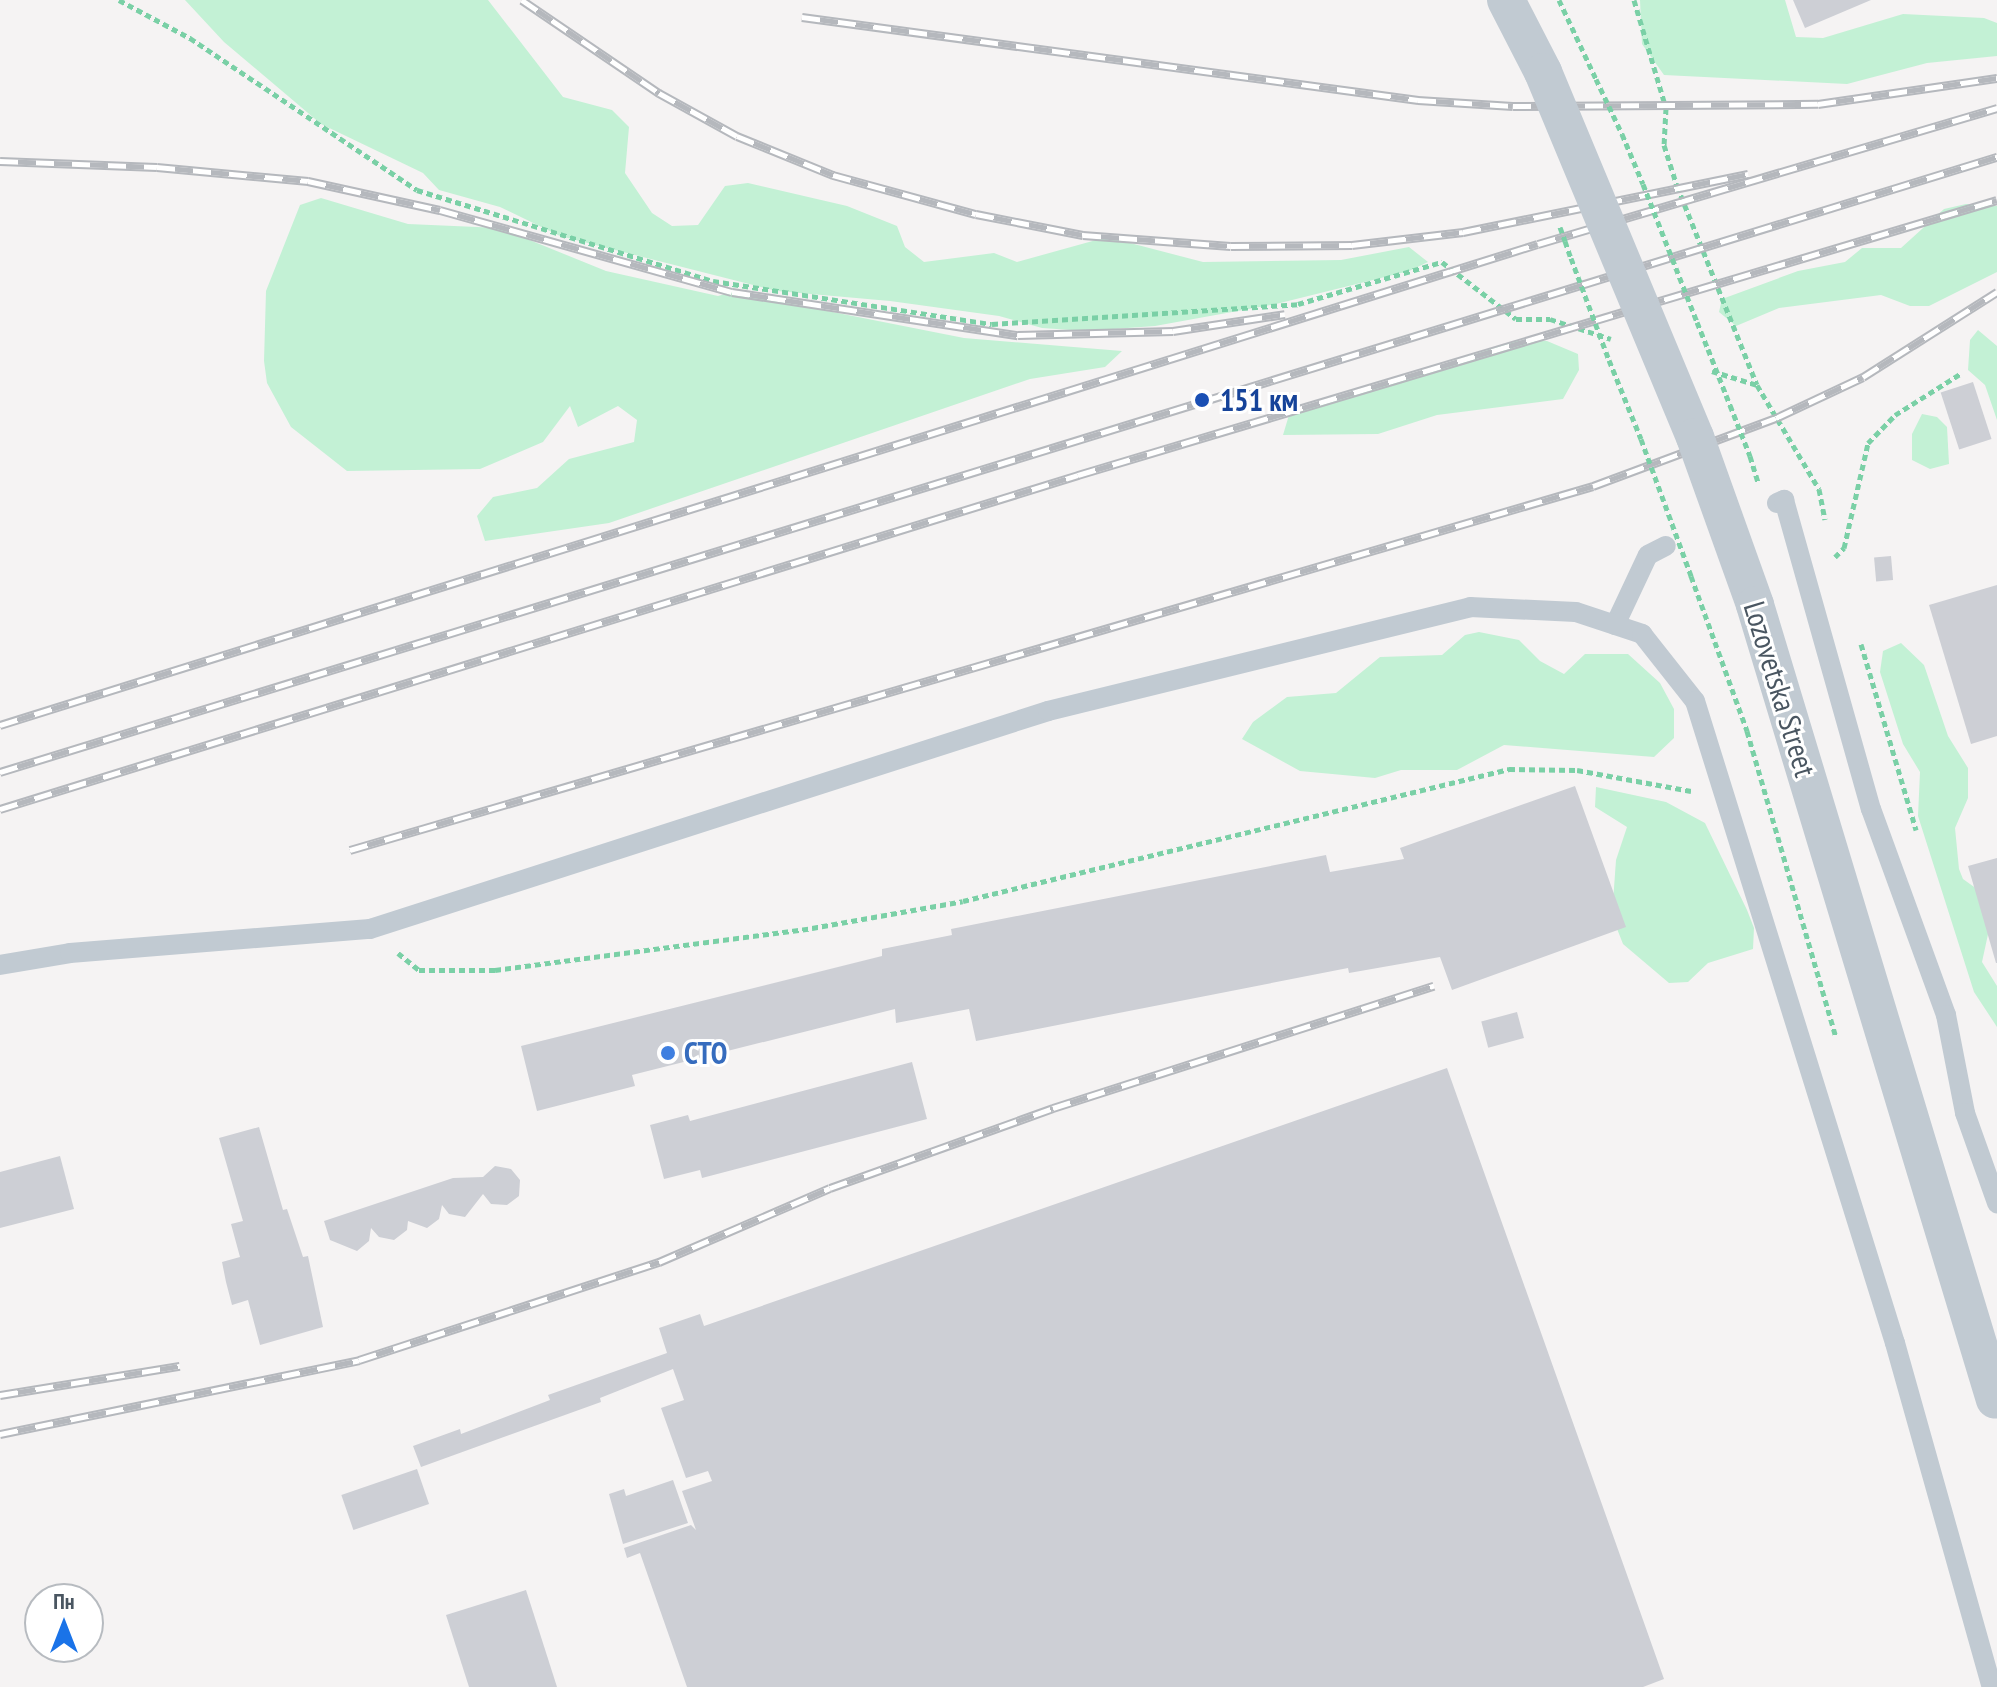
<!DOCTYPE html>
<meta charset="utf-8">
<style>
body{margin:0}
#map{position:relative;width:1997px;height:1687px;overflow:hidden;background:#f5f3f3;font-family:"PT Sans Narrow",sans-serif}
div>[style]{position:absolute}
.green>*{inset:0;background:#c3f1d5}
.building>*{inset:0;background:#cdcfd5;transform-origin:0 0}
.path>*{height:5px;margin-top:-2.5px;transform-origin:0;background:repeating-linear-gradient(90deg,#7ad0a6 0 6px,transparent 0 10px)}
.service>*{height:20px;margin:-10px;padding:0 10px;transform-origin:10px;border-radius:10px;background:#c1cad2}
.rail>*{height:9px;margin-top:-4.5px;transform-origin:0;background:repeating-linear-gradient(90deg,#fff 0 18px,#b5b8bd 0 36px);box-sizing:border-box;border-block:2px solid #b5b8bd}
.path-bridge>*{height:5px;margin-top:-2.5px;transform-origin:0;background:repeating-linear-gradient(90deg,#7ad0a6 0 6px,transparent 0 10px)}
.minor-bridge>*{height:38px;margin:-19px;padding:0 19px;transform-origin:19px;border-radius:19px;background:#c1cad2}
.dots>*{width:22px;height:22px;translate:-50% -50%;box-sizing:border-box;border:4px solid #fff;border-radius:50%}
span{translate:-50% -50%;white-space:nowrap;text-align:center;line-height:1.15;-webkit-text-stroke:6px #fff;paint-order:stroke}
.transit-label{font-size:30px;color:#164399;font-weight:700}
.left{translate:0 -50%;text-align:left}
.street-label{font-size:30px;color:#4a5661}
.shop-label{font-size:30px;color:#366cbe;font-weight:700}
.north{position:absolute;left:24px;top:1583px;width:80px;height:80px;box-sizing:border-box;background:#fff;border:2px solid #b7bbc0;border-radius:50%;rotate:0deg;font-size:22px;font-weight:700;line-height:32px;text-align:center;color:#4a5661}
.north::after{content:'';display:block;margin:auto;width:28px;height:36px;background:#1a73e8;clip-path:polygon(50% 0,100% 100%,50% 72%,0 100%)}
</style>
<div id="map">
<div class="green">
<i style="clip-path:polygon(185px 0,488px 0,563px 97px,612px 110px,629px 127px,625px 173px,652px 213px,672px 226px,698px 225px,725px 186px,748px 183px,847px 206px,897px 226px,905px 247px,924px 262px,994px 253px,1017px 262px,1107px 237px,1203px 262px,1341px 260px,1409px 247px,1428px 262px,1409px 271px,1276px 304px,1155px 326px,1086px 331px,1042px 328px,999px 316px,890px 301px,777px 291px,560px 236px,500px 207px,439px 190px,423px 173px,321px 124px,224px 42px)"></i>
<i style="clip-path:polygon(1640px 0,1785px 0,1796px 37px,1823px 38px,1903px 14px,1984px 18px,1997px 23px,1997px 56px,1927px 63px,1847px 84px,1664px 75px,1642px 44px)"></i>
<i style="clip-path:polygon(321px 198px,408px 224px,500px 228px,606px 271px,718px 296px,732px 292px,964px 338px,1122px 351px,1105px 367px,1030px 379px,609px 523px,485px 541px,477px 516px,493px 497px,537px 488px,569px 459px,634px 442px,637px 420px,618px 406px,578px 427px,570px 406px,543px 442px,480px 469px,347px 471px,291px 427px,267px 383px,264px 361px,266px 291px,300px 205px)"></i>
<i style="clip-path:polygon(1966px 204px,1997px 206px,1997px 272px,1929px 306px,1910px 306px,1881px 295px,1779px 308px,1736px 326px,1719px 312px,1722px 299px,1798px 271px,1845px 262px,1862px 248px,1901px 248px,1944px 209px)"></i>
<i style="clip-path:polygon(1978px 330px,1997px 346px,1997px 420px,1985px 385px,1968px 370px,1970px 340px)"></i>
<i style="clip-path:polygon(1515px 341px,1547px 341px,1578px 354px,1579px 370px,1563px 399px,1437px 415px,1378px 434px,1283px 435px,1289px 415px)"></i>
<i style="clip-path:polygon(1922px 414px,1937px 417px,1947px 427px,1949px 464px,1930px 469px,1912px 460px,1912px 434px)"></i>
<i style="clip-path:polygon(1479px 632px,1519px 640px,1540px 661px,1564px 674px,1585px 654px,1628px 654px,1660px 683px,1674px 709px,1674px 738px,1654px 757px,1504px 745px,1457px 770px,1401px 770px,1375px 778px,1300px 771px,1242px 739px,1253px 722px,1287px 697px,1336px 693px,1380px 657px,1442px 655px,1465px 635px)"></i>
<i style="clip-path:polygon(1901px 643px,1924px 665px,1948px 736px,1968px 768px,1968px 798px,1955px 828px,1959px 869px,1963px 879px,1995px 902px,1982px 962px,1997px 986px,1997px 1027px,1974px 992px,1918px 816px,1920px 772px,1903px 744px,1880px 672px,1883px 651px)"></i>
<i style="clip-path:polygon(1596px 787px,1666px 802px,1705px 823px,1747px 910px,1754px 928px,1753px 949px,1708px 963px,1688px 982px,1669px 983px,1623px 944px,1612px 916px,1616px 860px,1627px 827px,1595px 807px)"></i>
</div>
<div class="building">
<i style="clip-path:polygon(1793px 0,1871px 0,1805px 28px)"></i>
<i style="left:1973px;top:382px;width:60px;height:34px;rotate:72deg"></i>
<i style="left:1891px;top:556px;width:24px;height:17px;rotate:85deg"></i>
<i style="clip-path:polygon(1997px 585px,1997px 736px,1971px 744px,1929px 605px)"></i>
<i style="clip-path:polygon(1575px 786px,1626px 927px,1452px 990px,1440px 957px,1349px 973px,1348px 968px,976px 1041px,969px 1009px,896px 1023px,895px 1009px,632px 1075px,635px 1086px,537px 1111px,521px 1046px,882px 956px,882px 949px,952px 935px,951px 929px,1326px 855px,1330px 872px,1404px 859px,1400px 848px)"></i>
<i style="clip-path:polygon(1997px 858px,1997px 963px,1996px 963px,1968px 866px)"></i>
<i style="left:1517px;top:1012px;width:27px;height:37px;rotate:75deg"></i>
<i style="clip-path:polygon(912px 1062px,927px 1119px,702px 1178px,700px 1170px,664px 1179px,650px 1125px,688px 1115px,690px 1121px)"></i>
<i style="clip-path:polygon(1447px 1068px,1664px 1679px,1643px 1687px,687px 1687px,640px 1553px,627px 1558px,624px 1548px,691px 1525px,696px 1530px,682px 1491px,712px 1481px,708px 1471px,686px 1478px,661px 1408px,684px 1400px,673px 1369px,600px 1398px,601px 1402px,421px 1467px,413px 1446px,460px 1429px,461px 1434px,550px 1400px,548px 1395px,667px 1353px,659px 1328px,700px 1314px,704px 1326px)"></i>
<i style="clip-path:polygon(259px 1127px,283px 1210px,287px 1209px,303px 1257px,308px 1256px,323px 1327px,260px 1345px,248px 1300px,232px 1305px,226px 1282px,222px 1262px,240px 1257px,231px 1224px,243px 1221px,219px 1138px)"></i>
<i style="clip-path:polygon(60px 1156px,74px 1209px,0 1228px,0 1172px)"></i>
<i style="clip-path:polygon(495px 1166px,511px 1169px,520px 1180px,519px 1196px,507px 1205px,491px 1204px,483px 1194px,465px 1217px,449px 1214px,442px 1205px,439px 1219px,427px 1228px,408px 1221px,407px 1230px,394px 1240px,379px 1237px,371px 1228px,369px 1241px,357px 1251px,330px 1240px,324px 1221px,453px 1178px,483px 1177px)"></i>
<i style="left:417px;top:1469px;width:37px;height:80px;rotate:71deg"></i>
<i style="clip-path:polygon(673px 1480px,688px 1523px,623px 1544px,609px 1494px,624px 1489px,626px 1496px)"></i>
<i style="clip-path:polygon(526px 1590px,557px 1687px,469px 1687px,446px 1615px)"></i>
</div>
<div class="path">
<i style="left:119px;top:0;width:81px;rotate:28.2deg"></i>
<i style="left:190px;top:38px;width:273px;rotate:33.8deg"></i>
<i style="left:417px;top:190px;width:310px;rotate:17.1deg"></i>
<i style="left:713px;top:281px;width:282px;rotate:8.8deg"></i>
<i style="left:992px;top:324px;width:307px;rotate:-3.7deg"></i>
<i style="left:1298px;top:304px;width:150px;rotate:-16.3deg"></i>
<i style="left:1442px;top:262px;width:93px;rotate:37.6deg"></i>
<i style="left:1516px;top:319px;width:34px"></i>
<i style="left:1550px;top:319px;width:64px;rotate:18.2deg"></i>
<i style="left:1559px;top:0;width:87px;rotate:64.9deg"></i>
<i style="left:1634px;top:0;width:113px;rotate:73.5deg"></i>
<i style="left:1666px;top:108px;width:37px;rotate:93deg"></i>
<i style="left:1664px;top:145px;width:43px;rotate:72.4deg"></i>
<i style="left:1677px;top:186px;width:214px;rotate:68.1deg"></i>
<i style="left:1757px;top:385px;width:121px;rotate:59.2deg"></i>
<i style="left:1819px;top:489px;width:31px;rotate:79deg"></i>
<i style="left:1622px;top:134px;width:54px;rotate:67.2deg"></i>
<i style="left:1565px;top:241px;width:18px;rotate:71deg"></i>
<i style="left:1697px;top:322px;width:29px;rotate:68deg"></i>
<i style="left:1609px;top:360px;width:85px;rotate:67.9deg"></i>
<i style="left:1712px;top:371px;width:47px;rotate:17.3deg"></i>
<i style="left:1726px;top:395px;width:11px;rotate:68deg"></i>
<i style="left:1750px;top:456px;width:27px;rotate:73deg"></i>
<i style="left:1835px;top:557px;width:13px;rotate:-45deg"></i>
<i style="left:1844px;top:548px;width:108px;rotate:-77.1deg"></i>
<i style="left:1868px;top:443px;width:39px;rotate:-46deg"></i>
<i style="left:1895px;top:415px;width:77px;rotate:-32.2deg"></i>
<i style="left:1691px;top:576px;width:165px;rotate:70.1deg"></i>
<i style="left:1747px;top:731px;width:319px;rotate:73.8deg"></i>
<i style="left:1861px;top:644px;width:194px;rotate:73.5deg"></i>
<i style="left:398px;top:953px;width:27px;rotate:39deg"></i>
<i style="left:419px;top:970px;width:76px"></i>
<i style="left:495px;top:970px;width:320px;rotate:-7.5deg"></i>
<i style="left:812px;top:928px;width:153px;rotate:-10.1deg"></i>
<i style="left:963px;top:901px;width:562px;rotate:-13.59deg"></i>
<i style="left:1509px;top:769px;width:68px;rotate:0.8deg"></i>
<i style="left:1577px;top:770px;width:116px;rotate:10.4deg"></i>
</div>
<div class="service">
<i style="left:1777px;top:503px;width:8px;rotate:-23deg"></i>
<i style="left:1784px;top:500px;width:321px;rotate:74.3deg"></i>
<i style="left:1871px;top:809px;width:219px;rotate:70deg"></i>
<i style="left:1946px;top:1015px;width:100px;rotate:79deg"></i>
<i style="left:1965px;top:1113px;width:96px;rotate:70.4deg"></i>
<i style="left:1615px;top:625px;width:77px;rotate:-64.8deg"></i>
<i style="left:1648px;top:555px;width:20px;rotate:-27deg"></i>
<i style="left:0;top:965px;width:71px;rotate:-9.7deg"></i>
<i style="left:70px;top:953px;width:301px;rotate:-4.6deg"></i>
<i style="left:370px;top:929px;width:712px;rotate:-17.82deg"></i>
<i style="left:1048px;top:711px;width:435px;rotate:-13.8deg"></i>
<i style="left:1470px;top:607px;width:106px;rotate:2.7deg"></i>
<i style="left:1576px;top:612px;width:70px;rotate:18.4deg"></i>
<i style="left:1642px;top:634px;width:85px;rotate:51.7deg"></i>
<i style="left:1695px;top:701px;width:672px;rotate:72.7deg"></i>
<i style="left:1895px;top:1343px;width:357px;rotate:74.3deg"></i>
</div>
<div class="rail">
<i style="left:522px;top:0;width:166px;rotate:34.2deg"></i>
<i style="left:659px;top:93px;width:89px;rotate:28.9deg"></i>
<i style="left:737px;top:136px;width:104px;rotate:22.1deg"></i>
<i style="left:833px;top:175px;width:148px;rotate:15.3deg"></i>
<i style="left:976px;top:214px;width:109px;rotate:11.1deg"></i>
<i style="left:1083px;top:235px;width:148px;rotate:4.3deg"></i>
<i style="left:1231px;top:246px;width:121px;rotate:-0.5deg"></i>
<i style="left:1352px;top:245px;width:112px;rotate:-6.7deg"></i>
<i style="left:1463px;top:232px;width:291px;rotate:-11.5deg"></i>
<i style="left:802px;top:17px;width:622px;rotate:7.67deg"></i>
<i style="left:1418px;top:100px;width:95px;rotate:3.6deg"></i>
<i style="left:1513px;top:106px;width:305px;rotate:-0.4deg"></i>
<i style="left:1818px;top:104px;width:181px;rotate:-8.3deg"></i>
<i style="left:0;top:161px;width:157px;rotate:2.2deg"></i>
<i style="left:157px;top:167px;width:152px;rotate:5.3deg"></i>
<i style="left:308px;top:181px;width:135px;rotate:12.4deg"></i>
<i style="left:440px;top:210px;width:303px;rotate:15.7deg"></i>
<i style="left:732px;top:292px;width:289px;rotate:8.6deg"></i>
<i style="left:1018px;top:335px;width:155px;rotate:-1.5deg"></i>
<i style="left:1173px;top:331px;width:113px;rotate:-8.6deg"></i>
<i style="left:0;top:725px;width:1611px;rotate:-17.37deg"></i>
<i style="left:1538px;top:244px;width:479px;rotate:-16.5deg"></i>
<i style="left:0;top:772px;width:2090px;rotate:-17.12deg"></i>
<i style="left:0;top:809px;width:1129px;rotate:-17.21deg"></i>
<i style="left:1078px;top:475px;width:959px;rotate:-16.66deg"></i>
<i style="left:350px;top:850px;width:1295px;rotate:-16.32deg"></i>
<i style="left:1593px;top:486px;width:195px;rotate:-20.4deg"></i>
<i style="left:1776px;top:418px;width:96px;rotate:-25.2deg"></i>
<i style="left:1863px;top:377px;width:159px;rotate:-32.4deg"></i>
<i style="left:0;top:1395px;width:182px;rotate:-9.2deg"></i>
<i style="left:0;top:1434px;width:367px;rotate:-11.6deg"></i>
<i style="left:359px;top:1360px;width:316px;rotate:-18.1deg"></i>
<i style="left:659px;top:1262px;width:186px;rotate:-23.4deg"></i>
<i style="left:830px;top:1188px;width:237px;rotate:-19.7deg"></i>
<i style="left:1053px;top:1108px;width:400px;rotate:-17.8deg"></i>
</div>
<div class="path-bridge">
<i style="left:1596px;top:79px;width:61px;rotate:64.7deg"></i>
<i style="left:1643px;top:184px;width:148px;rotate:68.6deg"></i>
<i style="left:1560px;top:227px;width:15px;rotate:70deg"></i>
<i style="left:1571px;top:258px;width:109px;rotate:69.6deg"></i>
<i style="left:1708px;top:349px;width:49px;rotate:68.6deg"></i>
<i style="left:1730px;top:405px;width:55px;rotate:68.6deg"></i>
<i style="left:1641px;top:439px;width:146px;rotate:69.9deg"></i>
</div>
<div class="minor-bridge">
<i style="left:1506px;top:0;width:81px;rotate:62.8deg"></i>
<i style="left:1543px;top:72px;width:395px;rotate:67.4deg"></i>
<i style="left:1695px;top:437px;width:178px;rotate:70.3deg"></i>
<i style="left:1755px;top:605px;width:830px;rotate:73.2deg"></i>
</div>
<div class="dots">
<i style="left:1202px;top:400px;background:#1a4fb4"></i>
<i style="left:668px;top:1053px;background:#3f7fe0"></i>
</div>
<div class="transit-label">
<span class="left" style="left:1220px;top:400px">151 км</span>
</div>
<div class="street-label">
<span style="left:1780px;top:689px;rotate:73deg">Lozovetska Street</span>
</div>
<div class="shop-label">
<span class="left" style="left:684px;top:1053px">СТО</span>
</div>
<div class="north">Пн</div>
</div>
